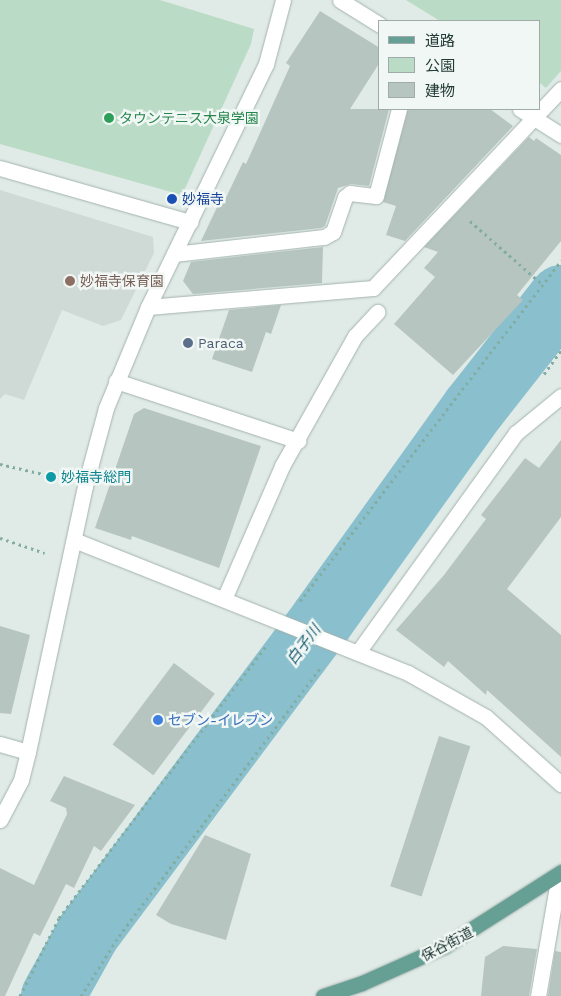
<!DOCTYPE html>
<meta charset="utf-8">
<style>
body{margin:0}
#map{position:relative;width:561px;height:996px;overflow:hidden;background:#e0ebe7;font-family:"Work Sans","Noto Sans JP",sans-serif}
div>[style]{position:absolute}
.built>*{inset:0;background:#cfdad6}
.green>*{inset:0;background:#badbc5}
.river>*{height:64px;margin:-32px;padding:0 32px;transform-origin:32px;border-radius:32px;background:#8abfce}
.building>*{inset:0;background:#b6c5c0;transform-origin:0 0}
.path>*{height:3px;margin-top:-1.5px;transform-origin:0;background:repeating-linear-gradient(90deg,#82ada3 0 2.5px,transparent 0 6.5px)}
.roads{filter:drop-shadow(0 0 1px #a3b2ae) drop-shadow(0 0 1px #a3b2ae)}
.minor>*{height:15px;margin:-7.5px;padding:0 7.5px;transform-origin:7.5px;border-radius:7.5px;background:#fff}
.major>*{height:15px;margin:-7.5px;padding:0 7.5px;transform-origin:7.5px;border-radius:7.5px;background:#669f94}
.dots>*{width:14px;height:14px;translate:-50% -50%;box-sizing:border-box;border:2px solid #f1f7f4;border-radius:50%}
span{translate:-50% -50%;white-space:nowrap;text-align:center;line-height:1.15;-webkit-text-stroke:5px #f1f7f4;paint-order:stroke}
.leisure-label{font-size:14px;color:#27864d}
.left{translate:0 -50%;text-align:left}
.transit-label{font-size:14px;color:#164399}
.education-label{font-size:14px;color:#785e54}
.service-label{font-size:14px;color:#4e5e75}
.culture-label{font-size:14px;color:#0d838f}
.shop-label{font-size:14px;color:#366cbe}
.street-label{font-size:14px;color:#223a35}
.water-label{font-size:15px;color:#1e5f74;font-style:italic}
.legend{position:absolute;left:378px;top:20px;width:162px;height:90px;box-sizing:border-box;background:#f1f7f4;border:1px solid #9eaba8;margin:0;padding:6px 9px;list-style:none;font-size:15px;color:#223a35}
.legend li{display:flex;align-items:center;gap:10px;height:25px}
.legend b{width:25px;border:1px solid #9eaba8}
</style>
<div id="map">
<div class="built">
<i style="clip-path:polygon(0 190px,153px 237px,154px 253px,121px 320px,103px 326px,62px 310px,24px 400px,5px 394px,0 399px)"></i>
</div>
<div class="green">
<i style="clip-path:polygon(0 0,160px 0,254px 29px,251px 44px,182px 195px,0 144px)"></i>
<i style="clip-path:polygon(406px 0,561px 0,561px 71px,546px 88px,540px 83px,540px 21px,440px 21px)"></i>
</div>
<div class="river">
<i style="left:53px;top:996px;width:72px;rotate:-60.9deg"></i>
<i style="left:88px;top:933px;width:391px;rotate:-53.2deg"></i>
<i style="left:322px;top:620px;width:261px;rotate:-54.4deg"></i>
<i style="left:474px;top:408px;width:141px;rotate:-51.9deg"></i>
</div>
<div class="building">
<i style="clip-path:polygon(320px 11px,380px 48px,380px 62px,350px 109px,389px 109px,369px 186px,351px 184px,338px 188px,325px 226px,321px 228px,201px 241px,219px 203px,223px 204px,243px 162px,246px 164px,290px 66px,286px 63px)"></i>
<i style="clip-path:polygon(408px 109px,490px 109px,513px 126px,405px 241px,386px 235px,396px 206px,383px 202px)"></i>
<i style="clip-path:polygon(529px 137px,534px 141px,536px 138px,561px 155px,561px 241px,517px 295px,523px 300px,453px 375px,394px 324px,435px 277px,424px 268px,438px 252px,424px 247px)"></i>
<i style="clip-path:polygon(323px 247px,322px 283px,193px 294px,183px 281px,191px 262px)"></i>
<i style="clip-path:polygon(281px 305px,271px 334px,266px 332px,252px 372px,212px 359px,229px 310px)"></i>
<i style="clip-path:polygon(144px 408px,261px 446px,219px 568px,132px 536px,131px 540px,95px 528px,134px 414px)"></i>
<i style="clip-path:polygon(561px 440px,561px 517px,507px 589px,561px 635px,561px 757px,487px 690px,486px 695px,448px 661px,444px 667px,396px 630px,444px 575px,486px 519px,481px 515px,525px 458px,539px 468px)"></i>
<i style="clip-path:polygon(0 626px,30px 635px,11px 714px,0 713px)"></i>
<i style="left:174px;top:663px;width:51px;height:102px;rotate:37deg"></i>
<i style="left:439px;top:736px;width:33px;height:158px;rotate:18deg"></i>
<i style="clip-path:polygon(64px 776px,135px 805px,101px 851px,94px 846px,74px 888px,66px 884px,40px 936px,34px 933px,5px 996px,0 996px,0 868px,34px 885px,67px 814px,66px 808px,50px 801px)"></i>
<i style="clip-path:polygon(205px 835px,251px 854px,226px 940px,171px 924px,156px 915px)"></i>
<i style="clip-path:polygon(503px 946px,537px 949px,529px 996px,481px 996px,485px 957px)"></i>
<i style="clip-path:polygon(555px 951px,561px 952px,561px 996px,548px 996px)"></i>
</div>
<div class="path">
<i style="left:470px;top:221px;width:97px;rotate:41.2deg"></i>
<i style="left:544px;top:374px;width:29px;rotate:-54deg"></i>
<i style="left:0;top:464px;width:44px;rotate:13.1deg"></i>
<i style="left:0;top:538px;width:47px;rotate:18.4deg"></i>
<i style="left:300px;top:601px;width:429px;rotate:-52.5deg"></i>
<i style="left:20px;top:996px;width:87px;rotate:-63.4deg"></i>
<i style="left:59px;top:918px;width:345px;rotate:-52.7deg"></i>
<i style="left:81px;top:996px;width:71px;rotate:-57.7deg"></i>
<i style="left:119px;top:936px;width:336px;rotate:-53.1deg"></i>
</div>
<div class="roads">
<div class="minor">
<i style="left:340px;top:0;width:47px;rotate:32deg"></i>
<i style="left:520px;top:109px;width:49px;rotate:32.4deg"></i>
<i style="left:0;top:168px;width:198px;rotate:15.9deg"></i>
<i style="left:174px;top:254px;width:151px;rotate:-6.5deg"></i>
<i style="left:324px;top:237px;width:10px;rotate:-29deg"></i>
<i style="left:333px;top:232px;width:37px;rotate:-71deg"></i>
<i style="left:345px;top:197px;width:6px;rotate:-39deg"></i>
<i style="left:350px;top:193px;width:26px;rotate:7deg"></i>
<i style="left:376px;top:196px;width:90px;rotate:-75.2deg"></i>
<i style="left:148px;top:307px;width:226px;rotate:-4.8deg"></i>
<i style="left:373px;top:288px;width:274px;rotate:-46.6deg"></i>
<i style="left:116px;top:381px;width:192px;rotate:18.2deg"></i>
<i style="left:74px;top:540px;width:360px;rotate:21.7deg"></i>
<i style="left:408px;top:673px;width:90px;rotate:29.4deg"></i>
<i style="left:486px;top:717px;width:101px;rotate:41.8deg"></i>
<i style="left:224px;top:599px;width:145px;rotate:-66.4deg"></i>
<i style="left:282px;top:466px;width:149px;rotate:-60.7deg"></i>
<i style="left:355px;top:336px;width:33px;rotate:-47deg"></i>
<i style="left:358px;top:652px;width:270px;rotate:-54.2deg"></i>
<i style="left:516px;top:433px;width:58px;rotate:-39.4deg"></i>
<i style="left:0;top:744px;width:29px;rotate:16deg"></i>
<i style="left:0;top:820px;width:45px;rotate:-62.3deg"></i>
<i style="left:21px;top:780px;width:29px;rotate:-76deg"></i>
<i style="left:28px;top:752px;width:272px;rotate:-77.9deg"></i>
<i style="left:85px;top:486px;width:81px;rotate:-74.9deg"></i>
<i style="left:106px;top:408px;width:109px;rotate:-67.4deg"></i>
<i style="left:148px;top:307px;width:270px;rotate:-64.1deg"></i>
<i style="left:266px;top:64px;width:66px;rotate:-75.1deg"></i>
<i style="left:538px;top:996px;width:124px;rotate:-80.2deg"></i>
</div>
<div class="major">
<i style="left:323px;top:996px;width:41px;rotate:-18.4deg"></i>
<i style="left:362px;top:983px;width:91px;rotate:-24deg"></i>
<i style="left:445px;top:946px;width:138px;rotate:-32.5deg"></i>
</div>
</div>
<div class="dots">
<i style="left:109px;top:118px;background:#2e9e5b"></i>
<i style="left:172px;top:199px;background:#1a4fb4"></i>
<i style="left:70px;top:281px;background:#8d6e63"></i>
<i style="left:188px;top:343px;background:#5c6f8a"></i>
<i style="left:51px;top:477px;background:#0f9aa8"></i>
<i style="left:158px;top:720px;background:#3f7fe0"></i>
</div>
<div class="leisure-label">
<span class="left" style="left:119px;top:118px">タウンテニス大泉学園</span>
</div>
<div class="transit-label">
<span class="left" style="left:182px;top:199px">妙福寺</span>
</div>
<div class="education-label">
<span class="left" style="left:80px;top:281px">妙福寺保育園</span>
</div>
<div class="service-label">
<span class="left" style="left:198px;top:343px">Paraca</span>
</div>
<div class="culture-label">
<span class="left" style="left:61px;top:477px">妙福寺総門</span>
</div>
<div class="shop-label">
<span class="left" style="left:168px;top:720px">セブン-イレブン</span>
</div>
<div class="street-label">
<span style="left:447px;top:944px;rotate:-28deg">保谷街道</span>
</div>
<div class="water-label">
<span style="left:304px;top:645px;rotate:-53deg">白子川</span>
</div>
<ul class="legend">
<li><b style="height:6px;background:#669f94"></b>道路</li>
<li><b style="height:14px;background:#badbc5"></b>公園</li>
<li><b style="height:14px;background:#b6c5c0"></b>建物</li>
</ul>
</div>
